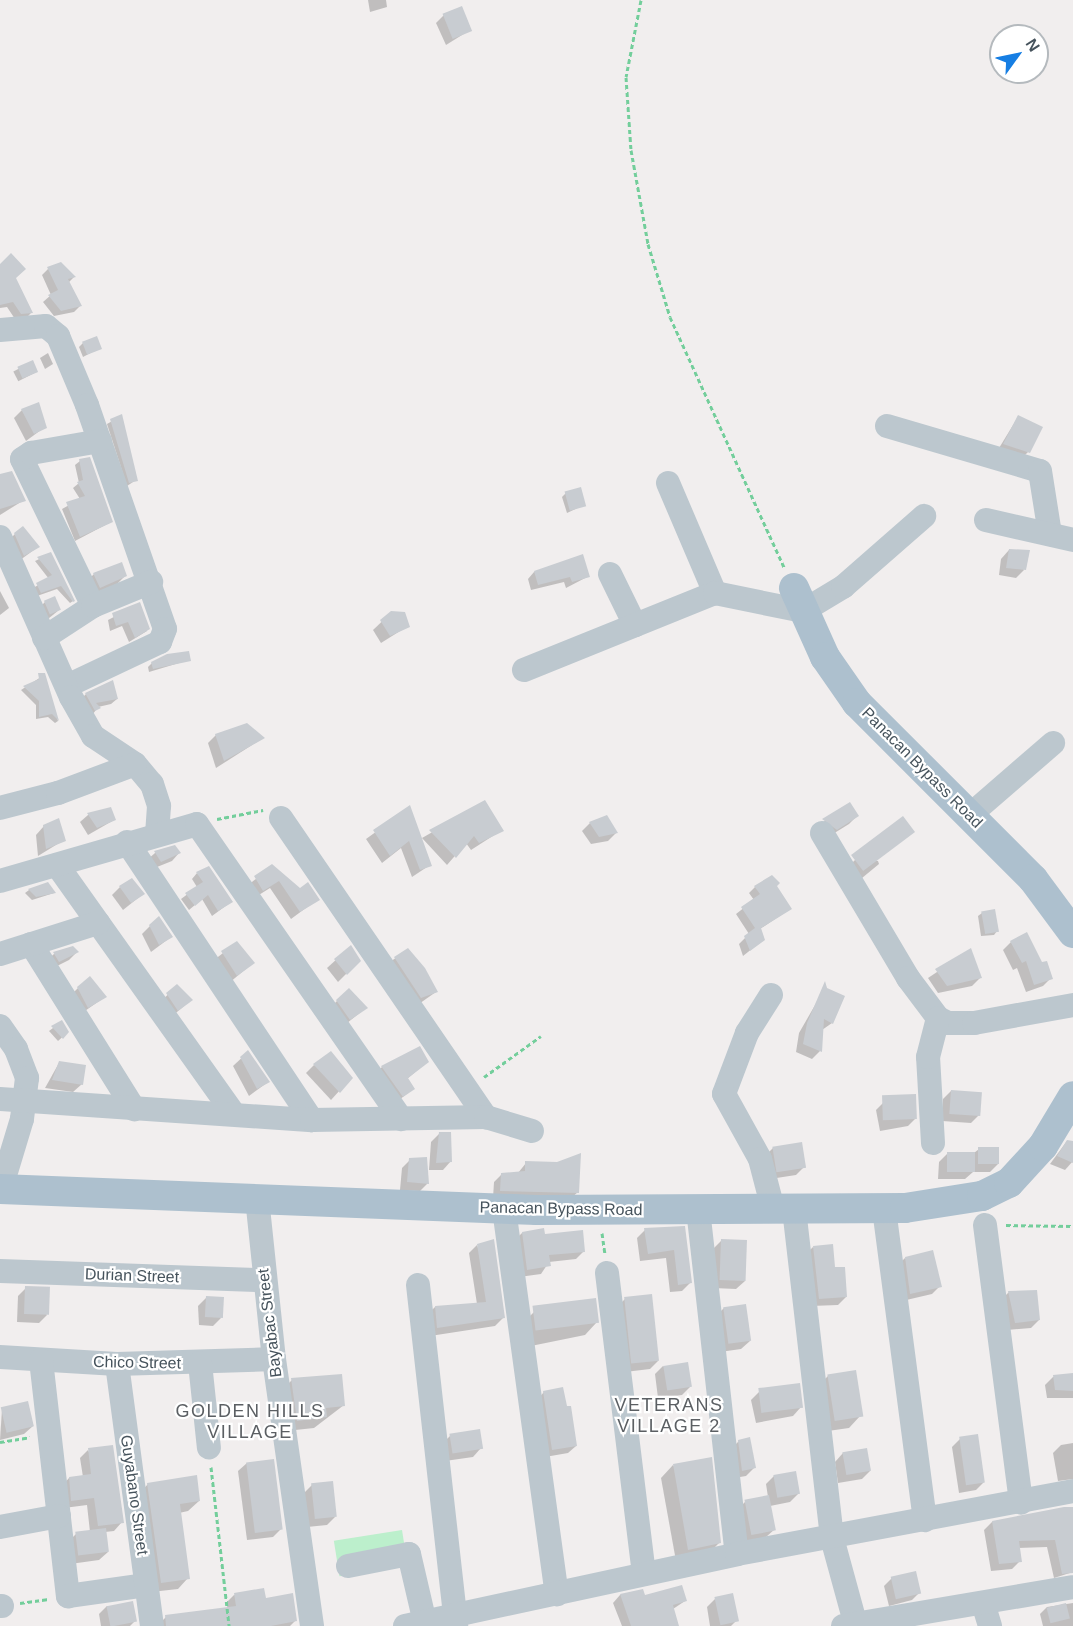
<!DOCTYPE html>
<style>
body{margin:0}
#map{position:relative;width:1073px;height:1626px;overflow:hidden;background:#f1eeee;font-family:Arial,sans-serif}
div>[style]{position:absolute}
.green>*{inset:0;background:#bcefcc;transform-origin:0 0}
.shadow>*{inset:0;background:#0003;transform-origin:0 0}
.building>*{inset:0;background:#c8ccd1;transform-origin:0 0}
.path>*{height:3px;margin-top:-1.5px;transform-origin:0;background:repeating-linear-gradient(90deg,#73ce9b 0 4.5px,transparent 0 7.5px)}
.minor>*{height:24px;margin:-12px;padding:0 12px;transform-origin:12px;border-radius:12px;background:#bcc7ce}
.major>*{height:30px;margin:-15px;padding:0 15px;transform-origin:15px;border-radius:15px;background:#adc0ce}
span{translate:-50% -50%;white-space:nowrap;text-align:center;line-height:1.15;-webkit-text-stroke:4.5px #fff;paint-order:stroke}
.street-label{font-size:16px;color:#46535c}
.neighbourhood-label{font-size:18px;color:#5b5f63;letter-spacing:1.5px}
.north{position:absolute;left:989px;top:24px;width:60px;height:60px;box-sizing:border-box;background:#fff;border:2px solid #b5babe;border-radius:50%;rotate:57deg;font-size:16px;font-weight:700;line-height:24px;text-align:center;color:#46535c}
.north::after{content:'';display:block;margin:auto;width:21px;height:27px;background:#167ee3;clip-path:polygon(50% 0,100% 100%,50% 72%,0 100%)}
</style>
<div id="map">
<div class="green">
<i style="left:402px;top:1530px;width:36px;height:69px;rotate:81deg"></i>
</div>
<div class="shadow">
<i style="clip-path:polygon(368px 0,386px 0,387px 7px,370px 12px)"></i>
<i style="clip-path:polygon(444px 15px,470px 30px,446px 45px,436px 23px)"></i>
<i style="clip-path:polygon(0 266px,15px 278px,31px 313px,26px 318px,15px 319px,7px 307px,0 308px)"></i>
<i style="clip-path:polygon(48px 269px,74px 277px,68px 283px,80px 306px,74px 312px,54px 316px,43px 302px,51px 295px,42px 275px)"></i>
<i style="clip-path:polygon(83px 343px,100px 348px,83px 357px,79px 347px)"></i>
<i style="clip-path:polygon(48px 353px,53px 364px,45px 369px,40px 358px)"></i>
<i style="left:32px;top:362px;width:11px;height:21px;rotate:63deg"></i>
<i style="clip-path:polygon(22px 410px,45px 427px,26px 441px,14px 418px)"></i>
<i style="clip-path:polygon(121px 416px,136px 480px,127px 486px,107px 424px)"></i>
<i style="clip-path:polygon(1018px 417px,1028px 452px,1020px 460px,996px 453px)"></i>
<i style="clip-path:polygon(80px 461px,111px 522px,75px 541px,62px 509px,80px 499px,73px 488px,79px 483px,75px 465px)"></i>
<i style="clip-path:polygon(0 476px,24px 500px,0 515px)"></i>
<i style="clip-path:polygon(566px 493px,584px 505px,567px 513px,562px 497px)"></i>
<i style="clip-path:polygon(15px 534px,38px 547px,16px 563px,7px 542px)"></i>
<i style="clip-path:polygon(1009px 550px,1024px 570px,1016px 578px,999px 575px,1001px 559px)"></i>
<i style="clip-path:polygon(50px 554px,73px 601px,70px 603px,57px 589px,37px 596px,33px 588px,49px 579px,35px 561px)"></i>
<i style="clip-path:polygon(534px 572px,589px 576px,566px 588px,564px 582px,531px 590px,528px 579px)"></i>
<i style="clip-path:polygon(94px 574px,125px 576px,117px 584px,92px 595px,86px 582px)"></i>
<i style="clip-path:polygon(0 591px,9px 608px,0 615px)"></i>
<i style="clip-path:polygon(45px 602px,59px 610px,43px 623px,37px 610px)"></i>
<i style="clip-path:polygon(139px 604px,147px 631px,129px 642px,122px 626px,110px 631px,108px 620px)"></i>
<i style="clip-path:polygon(392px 612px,408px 626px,381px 643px,373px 630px)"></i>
<i style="clip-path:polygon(189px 660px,149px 672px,148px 667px,152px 663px)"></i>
<i style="clip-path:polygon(44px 675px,58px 721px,55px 723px,48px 717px,36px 719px,36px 705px,21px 690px)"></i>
<i style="clip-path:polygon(86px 694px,117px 699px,111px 704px,98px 707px,93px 714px,80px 700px)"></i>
<i style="clip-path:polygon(216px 735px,263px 738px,216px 768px,208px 743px)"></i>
<i style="clip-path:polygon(485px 802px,502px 830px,471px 850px,466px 843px,447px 865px,422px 838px)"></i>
<i style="clip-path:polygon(849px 804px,857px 816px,849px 824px,828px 837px,815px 828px)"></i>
<i style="clip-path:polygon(409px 808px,430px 865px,412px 877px,401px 848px,382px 863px,366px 839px)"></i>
<i style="clip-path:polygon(110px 809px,114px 820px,88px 835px,80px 822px,88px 815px)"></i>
<i style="clip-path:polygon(590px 823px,616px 833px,608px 841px,591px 844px,582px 831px)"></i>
<i style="clip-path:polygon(44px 826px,64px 840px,38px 856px,36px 835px)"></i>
<i style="clip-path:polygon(175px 847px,179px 853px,172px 861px,152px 869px,147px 860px,155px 853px)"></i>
<i style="clip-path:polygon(855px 860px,878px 861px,879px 864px,856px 883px,847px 868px)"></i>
<i style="clip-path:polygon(272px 866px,300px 890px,318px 899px,291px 919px,270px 888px,254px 898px,247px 886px)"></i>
<i style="clip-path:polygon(197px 873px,231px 902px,212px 916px,202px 899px,189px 910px,181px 899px,197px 887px,192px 879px)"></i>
<i style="clip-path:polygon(775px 886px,790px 909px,760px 929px,763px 940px,743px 956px,739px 944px,749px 934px,736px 914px,754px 900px,749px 893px,755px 887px)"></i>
<i style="clip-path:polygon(120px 887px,143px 894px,123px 910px,112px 895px)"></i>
<i style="clip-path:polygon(29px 890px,30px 889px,54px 893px,32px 900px,25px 893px)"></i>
<i style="clip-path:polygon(982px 913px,997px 931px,994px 935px,981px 936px,978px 916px)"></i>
<i style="clip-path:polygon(150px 926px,171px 937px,151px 952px,142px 934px)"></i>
<i style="clip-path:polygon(1011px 942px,1051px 978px,1043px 986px,1026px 992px,1017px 968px,1013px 970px,1003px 950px)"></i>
<i style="clip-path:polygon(236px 943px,253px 963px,229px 983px,214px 960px)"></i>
<i style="clip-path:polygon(350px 947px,360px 960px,338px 982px,327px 968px)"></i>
<i style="clip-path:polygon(72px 948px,77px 952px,69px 960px,51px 969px,46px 961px,54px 954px)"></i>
<i style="left:407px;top:950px;width:51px;height:26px;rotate:55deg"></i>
<i style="clip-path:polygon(970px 950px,980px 978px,972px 986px,938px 993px,928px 978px)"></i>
<i style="clip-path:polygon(177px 986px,191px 1000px,170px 1018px,159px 1003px)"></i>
<i style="clip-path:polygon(826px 986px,832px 1023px,822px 1030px,820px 1051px,812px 1059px,796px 1052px,799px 1033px)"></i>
<i style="clip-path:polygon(78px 988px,105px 997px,79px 1015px,70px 996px)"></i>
<i style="clip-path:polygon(337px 1001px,366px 1008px,342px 1027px,329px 1009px)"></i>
<i style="clip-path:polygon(61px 1022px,68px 1032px,58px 1041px,49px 1031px)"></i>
<i style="clip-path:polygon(248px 1052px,268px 1082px,249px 1096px,233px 1066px)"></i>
<i style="clip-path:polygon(427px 1062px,407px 1079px,413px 1089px,394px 1104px,374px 1075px,382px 1067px)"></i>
<i style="clip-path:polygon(59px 1063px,82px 1084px,73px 1092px,45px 1088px)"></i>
<i style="clip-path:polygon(314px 1065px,351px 1078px,331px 1100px,306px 1073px)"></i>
<i style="clip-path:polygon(951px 1091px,979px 1115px,971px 1123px,942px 1121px,943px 1099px)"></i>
<i style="clip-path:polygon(884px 1102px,916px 1118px,908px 1126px,880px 1131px,876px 1110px)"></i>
<i style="clip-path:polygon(439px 1134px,451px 1161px,443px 1170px,429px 1170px,431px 1142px)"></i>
<i style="clip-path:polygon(1067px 1141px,1073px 1143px,1073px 1161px,1065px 1170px,1050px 1164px)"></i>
<i style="clip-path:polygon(773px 1148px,804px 1167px,796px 1175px,770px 1179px,765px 1156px)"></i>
<i style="clip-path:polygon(979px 1149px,998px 1164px,990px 1172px,973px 1172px,965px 1179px,938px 1179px,939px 1162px,947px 1154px,974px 1153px)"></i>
<i style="clip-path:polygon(410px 1160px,428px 1183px,420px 1191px,400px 1190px,402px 1168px)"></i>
<i style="clip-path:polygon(526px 1163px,578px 1192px,570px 1199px,493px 1198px,494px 1182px,501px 1175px,518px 1173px)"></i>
<i style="clip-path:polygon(684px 1228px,690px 1283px,682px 1291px,670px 1292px,666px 1258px,640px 1261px,637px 1238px,645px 1230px)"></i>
<i style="clip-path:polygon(522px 1233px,544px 1236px,584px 1251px,576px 1259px,549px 1262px,541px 1274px,519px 1277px,514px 1241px)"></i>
<i style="clip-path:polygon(722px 1240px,745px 1281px,736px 1289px,713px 1288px,713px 1249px)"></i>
<i style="clip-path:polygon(477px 1245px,503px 1318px,495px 1326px,430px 1336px,427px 1315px,435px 1307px,477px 1304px,469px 1253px)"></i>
<i style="clip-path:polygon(813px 1247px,834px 1269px,846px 1297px,838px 1305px,811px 1306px,805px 1255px)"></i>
<i style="clip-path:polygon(905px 1258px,940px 1286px,932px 1294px,902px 1301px,897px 1266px)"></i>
<i style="clip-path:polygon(26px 1288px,47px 1315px,39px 1323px,17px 1322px,18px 1296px)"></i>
<i style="clip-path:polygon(1009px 1292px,1039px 1320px,1031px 1328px,1007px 1330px,1001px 1300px)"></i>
<i style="clip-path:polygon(206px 1298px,221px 1318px,213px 1326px,199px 1325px,198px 1306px)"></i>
<i style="clip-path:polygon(625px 1299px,658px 1361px,650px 1369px,625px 1372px,617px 1307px)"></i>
<i style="clip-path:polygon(724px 1308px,750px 1341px,741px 1349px,720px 1352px,716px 1316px)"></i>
<i style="clip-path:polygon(534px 1312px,597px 1322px,585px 1335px,526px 1347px,522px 1324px)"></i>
<i style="clip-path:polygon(663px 1366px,690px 1387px,682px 1395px,658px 1398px,655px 1374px)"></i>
<i style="clip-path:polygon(1073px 1375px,1073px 1398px,1047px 1398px,1045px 1385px,1053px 1377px)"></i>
<i style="clip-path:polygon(828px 1376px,861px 1415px,849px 1428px,821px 1432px,816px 1388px)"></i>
<i style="clip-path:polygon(292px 1380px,344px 1405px,314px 1428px,286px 1431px,281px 1391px)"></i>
<i style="clip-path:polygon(544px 1392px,576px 1446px,568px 1453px,545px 1457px,537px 1400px)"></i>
<i style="clip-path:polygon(759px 1392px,801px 1407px,793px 1416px,756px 1423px,751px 1400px)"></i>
<i style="clip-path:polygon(2px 1409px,33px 1426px,24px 1434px,0 1440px)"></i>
<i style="clip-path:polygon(450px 1436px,481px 1448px,473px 1457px,445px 1461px,442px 1444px)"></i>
<i style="clip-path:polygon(960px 1439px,984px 1482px,976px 1490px,959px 1493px,952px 1447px)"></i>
<i style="clip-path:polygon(739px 1441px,754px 1468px,746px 1476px,734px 1478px,731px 1449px)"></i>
<i style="clip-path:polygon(1073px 1443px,1073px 1479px,1058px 1481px,1053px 1453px,1061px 1445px)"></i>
<i style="clip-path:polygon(88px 1450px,122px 1522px,114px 1531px,105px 1532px,108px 1552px,99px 1560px,70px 1564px,68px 1542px,76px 1534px,90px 1532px,87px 1505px,64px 1508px,61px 1487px,69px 1478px,83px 1477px,80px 1458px)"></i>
<i style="clip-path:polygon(843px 1453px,870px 1471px,862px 1479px,838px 1483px,835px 1462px)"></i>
<i style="clip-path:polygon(247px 1463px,281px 1529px,273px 1537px,247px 1540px,238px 1471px)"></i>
<i style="clip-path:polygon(673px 1465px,720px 1542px,707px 1555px,676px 1561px,661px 1478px)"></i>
<i style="clip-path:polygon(774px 1476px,798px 1494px,790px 1502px,770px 1506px,775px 1529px,766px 1537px,742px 1542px,738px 1509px,746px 1501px,768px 1497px,766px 1484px)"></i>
<i style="clip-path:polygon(148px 1484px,199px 1501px,188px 1511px,179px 1513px,188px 1578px,178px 1589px,151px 1592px,138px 1495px)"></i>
<i style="clip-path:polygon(312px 1485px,335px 1517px,327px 1525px,307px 1527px,304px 1493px)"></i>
<i style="clip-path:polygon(1073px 1509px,1073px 1572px,1054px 1578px,1047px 1547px,1018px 1548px,1020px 1561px,1012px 1569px,991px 1571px,984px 1530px,992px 1522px)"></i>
<i style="clip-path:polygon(892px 1578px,920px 1592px,912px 1600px,889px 1606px,884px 1586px)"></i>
<i style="clip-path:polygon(642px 1591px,644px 1597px,685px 1601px,673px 1609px,677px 1626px,622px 1626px,613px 1603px,620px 1595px)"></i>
<i style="clip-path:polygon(234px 1595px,265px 1600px,295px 1621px,290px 1626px,157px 1626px,166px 1617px,228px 1609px,226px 1603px)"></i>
<i style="clip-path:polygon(715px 1599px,737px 1620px,731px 1626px,710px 1626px,707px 1607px)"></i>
<i style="clip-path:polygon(1073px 1603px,1073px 1626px,1043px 1626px,1040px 1614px,1047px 1607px)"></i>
<i style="clip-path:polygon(107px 1606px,135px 1621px,130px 1626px,101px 1626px,99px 1614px)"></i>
</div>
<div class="building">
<i style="left:462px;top:6px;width:27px;height:21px;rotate:68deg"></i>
<i style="clip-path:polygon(11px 253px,26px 269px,16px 278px,33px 313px,21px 314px,13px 302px,0 305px,0 264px)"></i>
<i style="clip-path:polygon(61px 262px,76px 277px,68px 279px,82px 306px,61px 311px,48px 295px,58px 290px,47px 267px)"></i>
<i style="left:97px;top:336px;width:14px;height:16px;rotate:69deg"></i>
<i style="left:33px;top:360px;width:13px;height:17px;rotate:67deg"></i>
<i style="clip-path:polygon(39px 402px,47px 428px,34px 434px,21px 409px)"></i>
<i style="clip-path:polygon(122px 414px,138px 481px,129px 483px,110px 419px)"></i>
<i style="clip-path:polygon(1018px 415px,1043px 427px,1030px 453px,1003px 444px)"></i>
<i style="clip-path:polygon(90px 457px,113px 522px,80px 537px,66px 502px,85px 496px,77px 482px,83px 480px,79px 459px)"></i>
<i style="clip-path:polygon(12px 471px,26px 501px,0 509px,0 474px)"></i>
<i style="left:581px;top:487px;width:20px;height:17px;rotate:75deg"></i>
<i style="clip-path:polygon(23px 526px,40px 547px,24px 556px,14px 533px)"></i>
<i style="clip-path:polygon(1009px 549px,1030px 550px,1026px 570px,1006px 568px)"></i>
<i style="clip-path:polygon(51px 552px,75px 601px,73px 602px,61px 586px,41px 593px,36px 583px,52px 575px,37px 557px)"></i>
<i style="clip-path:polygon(583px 554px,590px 577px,572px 582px,570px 577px,538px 585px,534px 571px)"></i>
<i style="clip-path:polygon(122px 562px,127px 576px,100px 588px,93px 573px)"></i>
<i style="left:55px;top:596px;width:15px;height:12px;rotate:67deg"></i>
<i style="clip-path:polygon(140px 602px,150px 629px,135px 638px,128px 622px,116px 626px,112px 613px)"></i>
<i style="clip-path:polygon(391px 611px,405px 612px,410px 627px,390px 636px,380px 620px)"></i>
<i style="clip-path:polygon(189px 651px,191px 661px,153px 669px,151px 662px,167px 654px)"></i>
<i style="clip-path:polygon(38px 673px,45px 673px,59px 721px,52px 714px,39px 717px,39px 701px,23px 686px,39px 679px)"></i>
<i style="clip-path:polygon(113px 680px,118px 699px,96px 703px,101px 708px,95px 711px,85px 693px)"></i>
<i style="clip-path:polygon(247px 723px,265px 738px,224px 761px,215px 734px)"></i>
<i style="clip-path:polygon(485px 800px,504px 831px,479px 843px,474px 836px,456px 858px,429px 830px)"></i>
<i style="clip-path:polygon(850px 802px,859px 816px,837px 830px,822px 819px)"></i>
<i style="clip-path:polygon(410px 805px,432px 866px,420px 870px,409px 841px,390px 856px,373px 830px)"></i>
<i style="clip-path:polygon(111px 807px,116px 820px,97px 828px,87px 813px)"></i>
<i style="clip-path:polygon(607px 815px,618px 833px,599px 837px,589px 822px)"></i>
<i style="left:903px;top:816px;width:20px;height:65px;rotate:53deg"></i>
<i style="clip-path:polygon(59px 818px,66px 841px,46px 849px,43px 825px)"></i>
<i style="clip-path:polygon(175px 845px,181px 853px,161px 862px,154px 851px)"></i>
<i style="clip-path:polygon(272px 864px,300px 888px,308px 882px,320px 900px,300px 912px,279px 881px,263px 891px,254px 876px)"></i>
<i style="clip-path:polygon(209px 866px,233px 902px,218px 911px,208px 895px,195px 906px,185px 893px,203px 882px,196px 872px)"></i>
<i style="clip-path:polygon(772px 875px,780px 883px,777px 886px,792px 909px,761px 928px,765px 940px,750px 951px,744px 936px,755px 928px,741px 907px,760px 894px,754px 886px)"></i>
<i style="clip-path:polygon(132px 878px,145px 894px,131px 903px,119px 886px)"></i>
<i style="clip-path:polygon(48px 882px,56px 893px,36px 897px,28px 889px)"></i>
<i style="left:995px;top:909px;width:23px;height:14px;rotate:80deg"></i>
<i style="clip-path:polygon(159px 916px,173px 937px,159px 945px,149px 925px)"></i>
<i style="clip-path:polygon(1027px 932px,1042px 962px,1047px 961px,1053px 979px,1034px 985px,1026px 961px,1022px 963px,1010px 941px)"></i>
<i style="clip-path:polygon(237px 941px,255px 963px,237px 976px,221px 951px)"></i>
<i style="clip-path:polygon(351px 945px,361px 961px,347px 975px,334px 959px)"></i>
<i style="clip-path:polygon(73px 946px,79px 952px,59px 962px,53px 952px)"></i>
<i style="clip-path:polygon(408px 948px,425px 968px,438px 992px,421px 998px,394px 957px)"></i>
<i style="clip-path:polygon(971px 948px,982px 978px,947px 986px,935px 969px)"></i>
<i style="clip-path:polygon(90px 976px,107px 997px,88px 1008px,77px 987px)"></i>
<i style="clip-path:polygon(825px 981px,827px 988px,845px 996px,833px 1024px,824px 1019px,822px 1052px,803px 1044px,807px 1023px)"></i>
<i style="clip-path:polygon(177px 984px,193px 1000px,178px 1011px,166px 993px)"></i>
<i style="clip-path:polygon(349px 988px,368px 1008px,350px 1020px,336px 1000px)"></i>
<i style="clip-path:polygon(62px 1020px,69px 1032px,63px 1039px,51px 1026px)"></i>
<i style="clip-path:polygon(420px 1046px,429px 1062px,408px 1078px,415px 1089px,403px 1097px,381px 1066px)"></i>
<i style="clip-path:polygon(248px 1050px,270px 1082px,257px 1089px,240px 1057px)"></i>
<i style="clip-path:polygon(331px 1051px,353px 1078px,340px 1093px,313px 1064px)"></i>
<i style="clip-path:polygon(59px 1061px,86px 1065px,83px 1085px,52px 1080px)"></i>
<i style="left:951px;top:1090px;width:31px;height:24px;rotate:4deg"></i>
<i style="left:916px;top:1094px;width:25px;height:34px;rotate:88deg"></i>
<i style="clip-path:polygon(439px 1132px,451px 1132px,452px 1162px,436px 1163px)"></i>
<i style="clip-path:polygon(1067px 1140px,1073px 1141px,1073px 1163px,1057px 1156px)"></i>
<i style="left:802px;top:1142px;width:26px;height:30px;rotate:81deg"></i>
<i style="left:978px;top:1147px;width:21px;height:17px"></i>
<i style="left:947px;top:1152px;width:28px;height:20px"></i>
<i style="clip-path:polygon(581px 1153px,579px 1193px,500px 1191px,501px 1173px,525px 1171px,525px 1161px,557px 1162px)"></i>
<i style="clip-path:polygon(427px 1157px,429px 1184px,407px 1182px,409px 1158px)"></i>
<i style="clip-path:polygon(685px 1226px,692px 1283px,678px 1285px,674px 1250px,648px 1254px,644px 1228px)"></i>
<i style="clip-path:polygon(544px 1228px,545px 1234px,583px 1230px,585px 1252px,549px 1255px,551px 1266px,527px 1270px,522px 1232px)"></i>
<i style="clip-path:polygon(494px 1239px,505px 1318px,437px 1328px,435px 1306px,486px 1302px,477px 1244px)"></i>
<i style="left:721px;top:1239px;width:26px;height:41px;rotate:2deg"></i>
<i style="clip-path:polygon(833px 1244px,835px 1267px,845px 1267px,847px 1297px,819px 1299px,813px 1246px)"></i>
<i style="clip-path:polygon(933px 1250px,942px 1287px,910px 1294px,905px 1257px)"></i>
<i style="left:25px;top:1286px;width:25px;height:28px;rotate:2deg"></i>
<i style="clip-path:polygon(1037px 1290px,1040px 1320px,1015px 1323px,1008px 1291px)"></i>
<i style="left:652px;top:1294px;width:67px;height:28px;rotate:84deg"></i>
<i style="left:206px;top:1296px;width:18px;height:21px;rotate:3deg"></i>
<i style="left:596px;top:1298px;width:25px;height:64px;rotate:83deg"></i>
<i style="left:746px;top:1304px;width:37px;height:23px;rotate:82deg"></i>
<i style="left:688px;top:1362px;width:25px;height:25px;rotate:81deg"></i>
<i style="left:856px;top:1370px;width:47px;height:29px;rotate:81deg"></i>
<i style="clip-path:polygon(1073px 1373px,1073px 1391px,1055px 1390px,1053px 1375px)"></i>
<i style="clip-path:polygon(342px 1374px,345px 1406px,326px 1408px,327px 1417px,297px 1421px,291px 1378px)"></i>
<i style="left:800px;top:1383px;width:25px;height:42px;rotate:83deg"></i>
<i style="clip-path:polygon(563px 1387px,567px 1406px,571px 1406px,577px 1446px,552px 1450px,543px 1391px)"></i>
<i style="left:28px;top:1401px;width:26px;height:28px;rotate:77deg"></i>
<i style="left:480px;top:1429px;width:20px;height:31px;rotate:81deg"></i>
<i style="left:978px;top:1434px;width:49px;height:19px;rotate:82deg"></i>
<i style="clip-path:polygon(750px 1437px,756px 1468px,742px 1471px,738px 1440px)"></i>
<i style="clip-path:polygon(113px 1445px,124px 1523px,98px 1526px,94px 1498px,71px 1501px,69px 1477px,91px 1474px,88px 1448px)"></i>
<i style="left:867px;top:1448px;width:23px;height:25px;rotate:80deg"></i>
<i style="clip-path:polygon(712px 1457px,721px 1543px,688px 1550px,673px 1464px)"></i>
<i style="left:274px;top:1459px;width:71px;height:28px;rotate:83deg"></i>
<i style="left:796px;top:1471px;width:23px;height:23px;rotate:80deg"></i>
<i style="clip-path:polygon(197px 1475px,200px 1501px,180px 1504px,190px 1579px,161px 1583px,147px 1483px)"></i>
<i style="left:333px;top:1481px;width:36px;height:22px;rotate:84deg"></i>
<i style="left:769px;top:1495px;width:36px;height:25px;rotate:79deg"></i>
<i style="clip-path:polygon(1064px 1507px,1073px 1507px,1073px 1573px,1062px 1574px,1055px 1540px,1019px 1541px,1022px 1562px,999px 1564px,992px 1521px)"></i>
<i style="left:106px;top:1528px;width:24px;height:31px;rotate:83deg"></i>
<i style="left:916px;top:1571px;width:23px;height:26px;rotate:77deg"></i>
<i style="clip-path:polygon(682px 1585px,687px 1601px,673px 1605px,679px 1626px,631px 1626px,620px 1594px,643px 1589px,645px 1595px)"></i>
<i style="clip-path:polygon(264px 1588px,266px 1598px,293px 1593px,297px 1621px,271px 1626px,166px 1626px,165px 1615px,236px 1606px,234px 1593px)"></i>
<i style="left:733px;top:1593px;width:29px;height:19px;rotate:78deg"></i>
<i style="left:133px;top:1601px;width:21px;height:27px;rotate:79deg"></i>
<i style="left:1066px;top:1603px;width:16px;height:20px;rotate:76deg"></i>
</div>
<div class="path">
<i style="left:641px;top:0;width:78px;rotate:101deg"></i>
<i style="left:626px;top:77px;width:73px;rotate:86.1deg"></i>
<i style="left:631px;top:150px;width:96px;rotate:79.7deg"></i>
<i style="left:648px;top:244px;width:76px;rotate:73.2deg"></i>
<i style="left:670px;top:317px;width:275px;rotate:65.5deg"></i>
<i style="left:217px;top:819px;width:47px;rotate:-11.1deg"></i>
<i style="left:484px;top:1077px;width:70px;rotate:-35.7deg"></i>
<i style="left:1006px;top:1225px;width:67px;rotate:0.9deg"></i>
<i style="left:602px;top:1233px;width:21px;rotate:82deg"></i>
<i style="left:0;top:1442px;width:30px;rotate:-9deg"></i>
<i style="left:211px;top:1467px;width:160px;rotate:83.5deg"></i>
<i style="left:20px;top:1603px;width:29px;rotate:-8deg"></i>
</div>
<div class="minor">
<i style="left:0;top:330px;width:46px;rotate:-5deg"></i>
<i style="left:46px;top:326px;width:16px;rotate:40deg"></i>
<i style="left:58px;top:336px;width:75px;rotate:67.2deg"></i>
<i style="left:87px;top:405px;width:237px;rotate:70.8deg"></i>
<i style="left:165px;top:629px;width:14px;rotate:111deg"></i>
<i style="left:160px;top:642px;width:103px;rotate:154.7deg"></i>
<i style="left:887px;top:426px;width:159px;rotate:16.4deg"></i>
<i style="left:1040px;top:471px;width:64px;rotate:81deg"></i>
<i style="left:668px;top:483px;width:120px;rotate:66.9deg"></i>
<i style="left:986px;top:520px;width:89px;rotate:12.9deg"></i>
<i style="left:0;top:537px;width:175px;rotate:66.1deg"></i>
<i style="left:71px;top:697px;width:45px;rotate:60.6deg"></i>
<i style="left:93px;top:736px;width:50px;rotate:33.7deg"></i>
<i style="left:135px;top:764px;width:26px;rotate:50deg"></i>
<i style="left:152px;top:784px;width:23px;rotate:72deg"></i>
<i style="left:159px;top:806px;width:28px;rotate:94deg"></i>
<i style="left:610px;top:574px;width:57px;rotate:63.9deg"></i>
<i style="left:93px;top:606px;width:163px;rotate:-115.8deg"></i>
<i style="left:22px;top:459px;width:11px;rotate:-34deg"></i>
<i style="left:31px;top:453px;width:70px;rotate:-9.9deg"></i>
<i style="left:44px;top:638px;width:59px;rotate:-33.1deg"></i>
<i style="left:93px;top:606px;width:63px;rotate:-22.5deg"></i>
<i style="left:524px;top:670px;width:206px;rotate:-22deg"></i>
<i style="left:715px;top:593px;width:90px;rotate:11.6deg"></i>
<i style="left:803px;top:611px;width:47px;rotate:-31deg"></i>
<i style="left:843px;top:587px;width:108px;rotate:-41.2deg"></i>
<i style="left:0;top:808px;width:60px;rotate:-14.5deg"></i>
<i style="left:58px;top:793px;width:82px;rotate:-20.6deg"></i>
<i style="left:970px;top:815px;width:110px;rotate:-40.9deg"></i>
<i style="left:281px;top:818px;width:363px;rotate:55.6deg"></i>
<i style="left:822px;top:833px;width:169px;rotate:59.3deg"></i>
<i style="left:908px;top:978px;width:50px;rotate:53.1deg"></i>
<i style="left:938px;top:1018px;width:11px;rotate:27deg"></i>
<i style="left:948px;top:1023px;width:26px"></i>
<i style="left:974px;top:1023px;width:101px;rotate:-10.3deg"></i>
<i style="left:127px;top:842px;width:334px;rotate:56.4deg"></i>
<i style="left:57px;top:865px;width:305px;rotate:54.6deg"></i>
<i style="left:0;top:881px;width:205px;rotate:-16.1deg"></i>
<i style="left:197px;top:824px;width:359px;rotate:55.3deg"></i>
<i style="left:31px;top:944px;width:195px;rotate:58deg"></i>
<i style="left:0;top:954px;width:103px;rotate:-17.6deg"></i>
<i style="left:771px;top:995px;width:45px;rotate:122.3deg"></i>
<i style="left:747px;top:1033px;width:65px;rotate:110.7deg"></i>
<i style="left:724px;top:1094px;width:74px;rotate:61deg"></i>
<i style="left:760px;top:1159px;width:52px;rotate:75.4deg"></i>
<i style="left:0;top:1026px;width:28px;rotate:55deg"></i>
<i style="left:16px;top:1049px;width:31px;rotate:69deg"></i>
<i style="left:27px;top:1078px;width:41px;rotate:97deg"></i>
<i style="left:22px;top:1119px;width:76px;rotate:106.8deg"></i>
<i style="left:0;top:1099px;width:313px;rotate:3.9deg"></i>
<i style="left:312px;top:1120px;width:174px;rotate:-1deg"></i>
<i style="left:486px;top:1117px;width:48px;rotate:16.9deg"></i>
<i style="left:933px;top:1143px;width:86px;rotate:-93.3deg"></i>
<i style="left:928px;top:1057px;width:40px;rotate:-75.6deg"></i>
<i style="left:257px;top:1198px;width:162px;rotate:84deg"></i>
<i style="left:274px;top:1359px;width:270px;rotate:81.9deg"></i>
<i style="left:504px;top:1209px;width:389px;rotate:82.2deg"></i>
<i style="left:698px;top:1209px;width:347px;rotate:83.6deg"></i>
<i style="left:794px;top:1209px;width:331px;rotate:83.4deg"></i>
<i style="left:832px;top:1538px;width:91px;rotate:74.7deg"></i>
<i style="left:884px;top:1209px;width:314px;rotate:82.5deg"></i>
<i style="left:985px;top:1225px;width:280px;rotate:82.6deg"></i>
<i style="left:0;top:1271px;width:264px;rotate:2deg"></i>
<i style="left:607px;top:1273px;width:303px;rotate:83deg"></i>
<i style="left:418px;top:1285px;width:343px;rotate:83.6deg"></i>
<i style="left:0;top:1357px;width:117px;rotate:3.4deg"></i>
<i style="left:117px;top:1364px;width:157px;rotate:-1.8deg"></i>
<i style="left:41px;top:1360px;width:238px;rotate:83.5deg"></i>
<i style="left:68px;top:1596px;width:79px;rotate:-8deg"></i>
<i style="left:200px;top:1363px;width:85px;rotate:84deg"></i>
<i style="left:117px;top:1364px;width:264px;rotate:82.4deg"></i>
<i style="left:0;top:1527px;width:60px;rotate:-10.6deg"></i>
<i style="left:348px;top:1566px;width:62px;rotate:-11.1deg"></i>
<i style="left:409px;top:1554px;width:71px;rotate:76.9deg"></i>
<i style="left:983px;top:1603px;width:24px;rotate:73deg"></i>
<i style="left:0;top:1606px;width:2px"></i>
<i style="left:405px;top:1626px;width:340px;rotate:-12.2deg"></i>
<i style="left:737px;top:1554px;width:342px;rotate:-10.6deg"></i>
<i style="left:843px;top:1626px;width:233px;rotate:-9.6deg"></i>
</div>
<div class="major">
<i style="left:794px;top:588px;width:76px;rotate:65.8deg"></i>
<i style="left:825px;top:657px;width:56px;rotate:55.2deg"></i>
<i style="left:857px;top:703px;width:249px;rotate:45deg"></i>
<i style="left:1033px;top:879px;width:67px;rotate:53.5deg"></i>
<i style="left:0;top:1189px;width:537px;rotate:2.24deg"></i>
<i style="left:537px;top:1210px;width:368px;rotate:-0.3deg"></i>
<i style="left:905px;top:1208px;width:78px;rotate:-8.9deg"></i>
<i style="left:982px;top:1196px;width:30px;rotate:-26deg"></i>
<i style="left:1009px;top:1183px;width:50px;rotate:-47.4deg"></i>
<i style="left:1043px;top:1146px;width:58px;rotate:-59deg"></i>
</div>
<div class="street-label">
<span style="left:922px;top:768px;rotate:45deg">Panacan Bypass Road</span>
<span style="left:561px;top:1209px;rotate:1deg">Panacan Bypass Road</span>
<span style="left:132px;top:1276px;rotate:2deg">Durian Street</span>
<span style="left:270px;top:1323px;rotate:-97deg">Bayabac Street</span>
<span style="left:137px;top:1363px;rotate:1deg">Chico Street</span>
<span style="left:134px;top:1495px;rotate:82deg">Guyabano Street</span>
</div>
<div class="neighbourhood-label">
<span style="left:669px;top:1416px">VETERANS<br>VILLAGE 2</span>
<span style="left:250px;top:1422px">GOLDEN HILLS<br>VILLAGE</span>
</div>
<div class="north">N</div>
</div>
